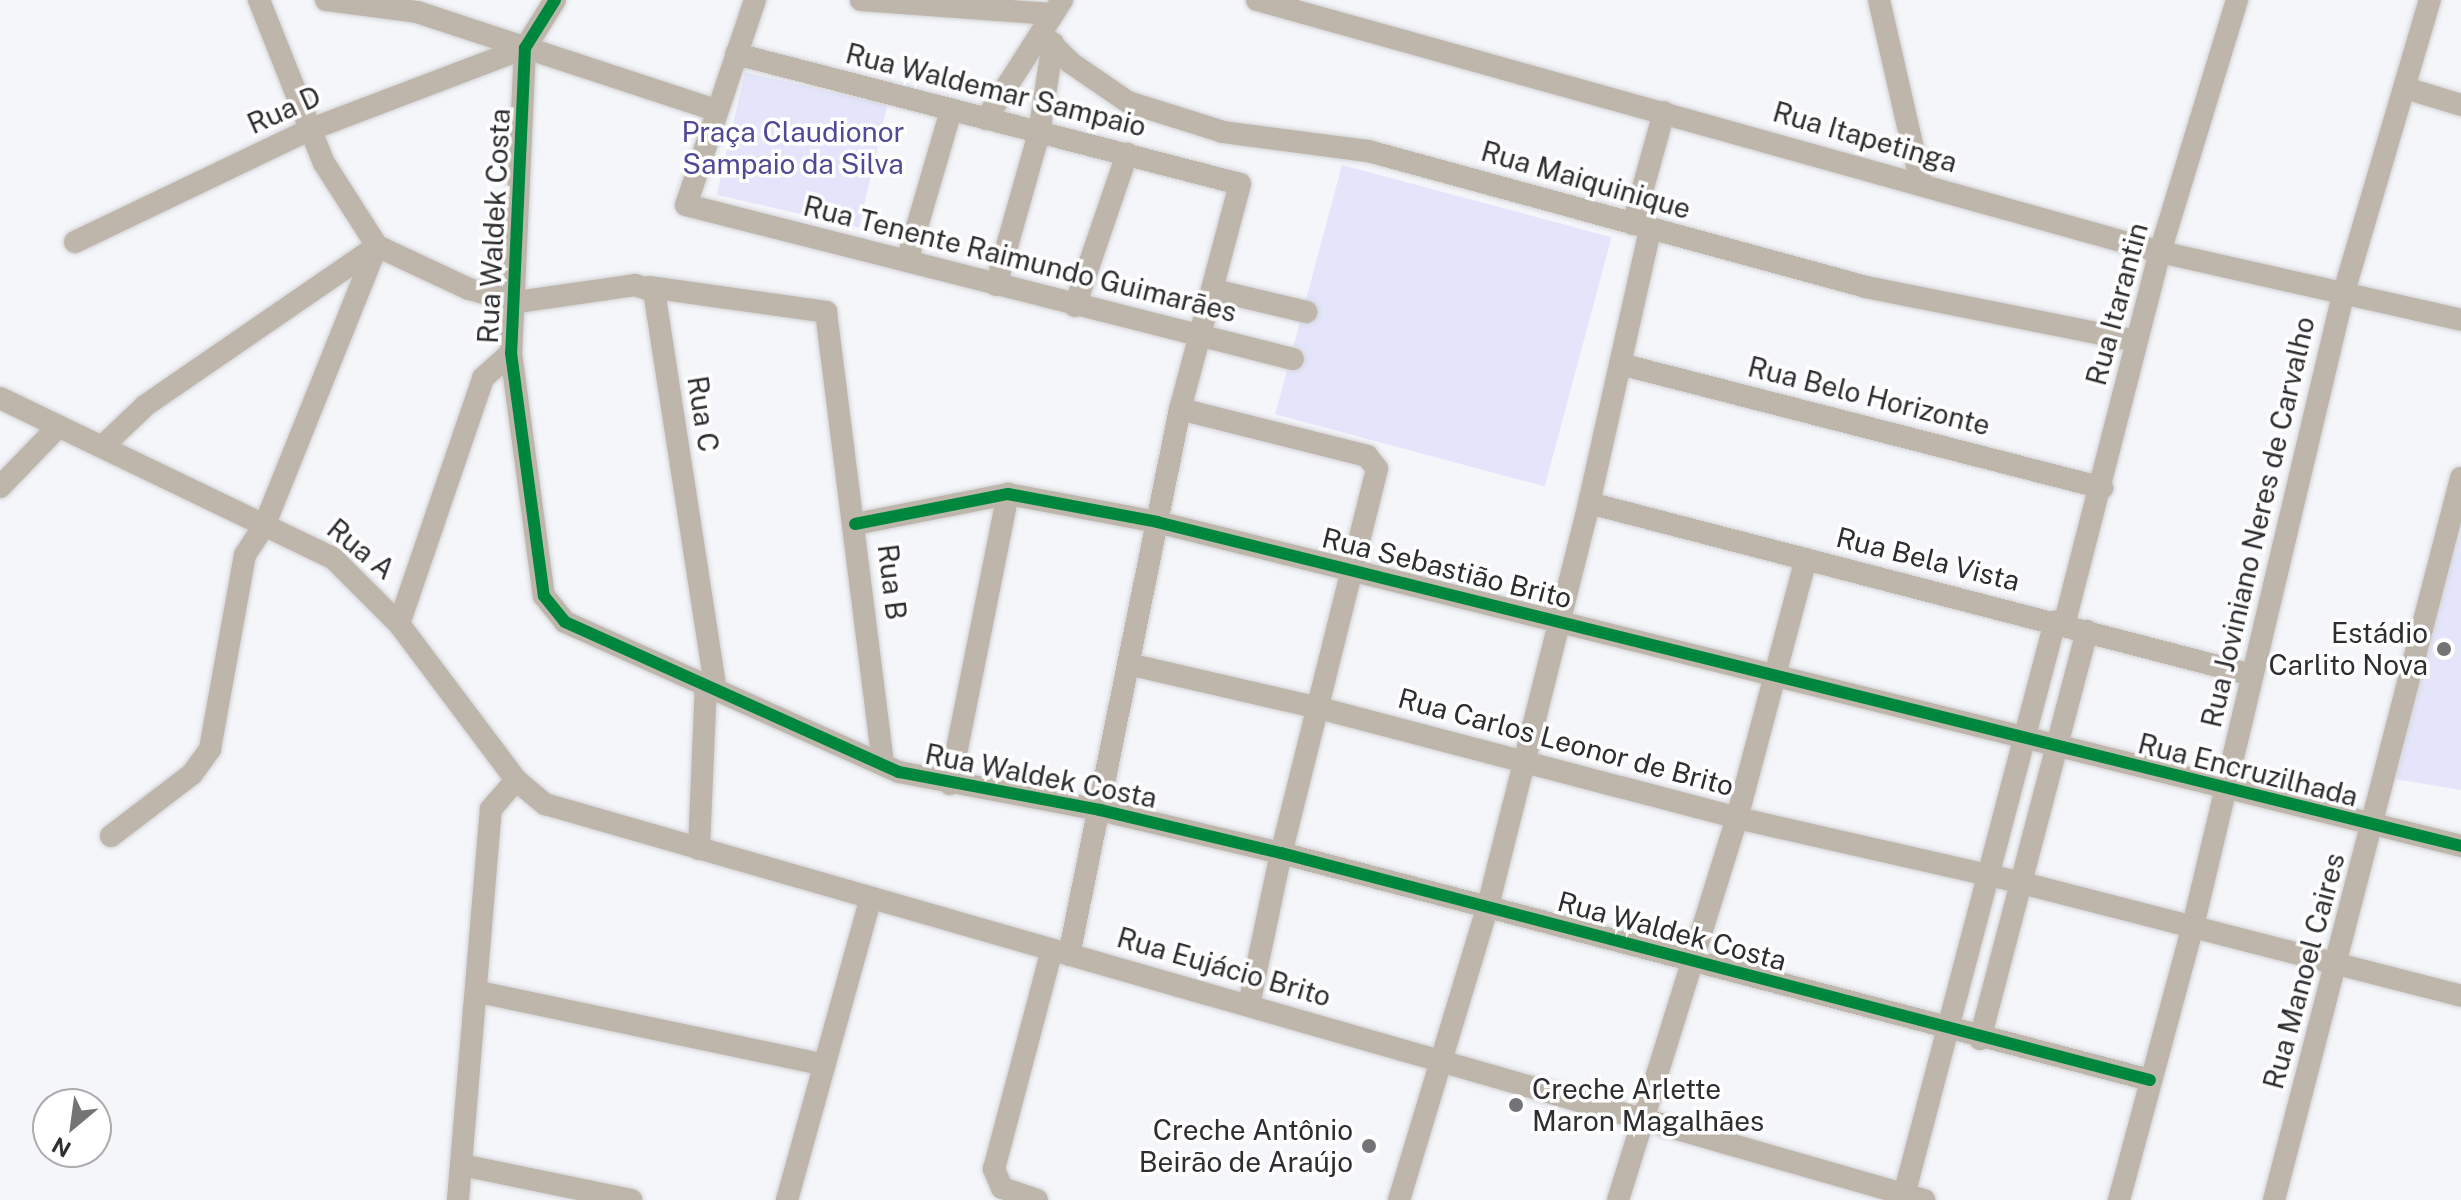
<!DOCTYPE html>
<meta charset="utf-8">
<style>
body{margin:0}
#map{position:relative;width:2461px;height:1200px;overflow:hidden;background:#f5f6fa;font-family:"Public Sans",sans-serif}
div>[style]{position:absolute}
.green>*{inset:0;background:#e4e5fb;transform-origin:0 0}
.roads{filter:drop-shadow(0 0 2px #d2d3d5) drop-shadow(0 0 2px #d2d3d5)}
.minor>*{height:22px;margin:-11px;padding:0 11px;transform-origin:11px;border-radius:11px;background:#beb5ab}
.cycleway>*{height:12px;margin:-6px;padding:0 6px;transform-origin:6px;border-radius:6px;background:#00873e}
.dots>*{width:22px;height:22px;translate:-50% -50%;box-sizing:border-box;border:4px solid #fff;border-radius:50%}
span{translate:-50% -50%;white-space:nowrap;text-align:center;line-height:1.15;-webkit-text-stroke:7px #fff;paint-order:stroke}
.street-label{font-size:28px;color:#2e2e30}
.park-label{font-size:28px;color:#4f4996}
.poi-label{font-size:28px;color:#2e2e30}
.right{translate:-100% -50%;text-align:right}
.left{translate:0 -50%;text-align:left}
.north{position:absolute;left:32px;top:1088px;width:80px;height:80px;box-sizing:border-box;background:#fff;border:2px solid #ababac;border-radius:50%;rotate:209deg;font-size:22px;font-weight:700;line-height:32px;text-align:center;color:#2e2e30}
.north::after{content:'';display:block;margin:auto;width:28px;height:36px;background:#747477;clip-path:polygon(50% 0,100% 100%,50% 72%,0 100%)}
</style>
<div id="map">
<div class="green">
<i style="left:745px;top:72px;width:146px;height:126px;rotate:13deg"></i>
<i style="left:1342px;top:165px;width:279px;height:258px;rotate:15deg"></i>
<i style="clip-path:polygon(2461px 520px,2461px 790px,2395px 779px)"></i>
</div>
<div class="roads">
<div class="minor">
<i style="left:259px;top:0;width:175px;rotate:68.3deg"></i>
<i style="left:324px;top:163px;width:98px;rotate:57.4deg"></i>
<i style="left:377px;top:246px;width:102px;rotate:25.1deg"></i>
<i style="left:469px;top:289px;width:50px;rotate:15.2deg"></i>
<i style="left:517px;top:302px;width:119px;rotate:-8.2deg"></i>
<i style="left:635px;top:285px;width:20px;rotate:18deg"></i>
<i style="left:654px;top:291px;width:399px;rotate:81.2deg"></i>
<i style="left:326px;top:0;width:92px;rotate:7.5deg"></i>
<i style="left:417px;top:12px;width:314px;rotate:18.2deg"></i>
<i style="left:555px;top:0;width:57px;rotate:122deg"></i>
<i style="left:525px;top:48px;width:305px;rotate:92.6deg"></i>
<i style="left:511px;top:353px;width:245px;rotate:82.3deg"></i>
<i style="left:544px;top:596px;width:33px;rotate:51deg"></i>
<i style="left:565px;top:622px;width:366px;rotate:24.2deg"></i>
<i style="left:899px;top:772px;width:205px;rotate:10.7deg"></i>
<i style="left:1100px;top:810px;width:186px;rotate:13.4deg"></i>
<i style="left:1281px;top:853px;width:898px;rotate:14.64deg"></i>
<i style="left:755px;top:0;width:216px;rotate:108.6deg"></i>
<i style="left:686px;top:205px;width:626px;rotate:14.24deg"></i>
<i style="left:861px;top:0;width:191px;rotate:4.2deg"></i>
<i style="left:1257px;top:0;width:938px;rotate:15.59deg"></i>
<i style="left:2160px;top:252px;width:309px;rotate:12.7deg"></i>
<i style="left:1879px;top:0;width:188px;rotate:77.1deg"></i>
<i style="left:1041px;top:33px;width:42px;rotate:45deg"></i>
<i style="left:1071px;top:63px;width:69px;rotate:34.4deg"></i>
<i style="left:1128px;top:102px;width:100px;rotate:17.5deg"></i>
<i style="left:1223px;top:132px;width:146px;rotate:7.5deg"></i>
<i style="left:1368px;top:151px;width:516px;rotate:15.27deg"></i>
<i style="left:1866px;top:287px;width:275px;rotate:11.3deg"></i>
<i style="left:736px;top:54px;width:520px;rotate:14.46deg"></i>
<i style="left:1240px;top:184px;width:233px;rotate:104.9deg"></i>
<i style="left:1180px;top:409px;width:557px;rotate:101.49deg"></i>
<i style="left:2405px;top:88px;width:59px;rotate:16.9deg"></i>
<i style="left:986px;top:119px;width:141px;rotate:-57.4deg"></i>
<i style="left:1633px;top:224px;width:116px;rotate:-74.5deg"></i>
<i style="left:75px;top:242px;width:259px;rotate:-25.6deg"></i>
<i style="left:309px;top:130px;width:231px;rotate:-20.8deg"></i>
<i style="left:907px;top:261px;width:156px;rotate:-73.7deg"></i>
<i style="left:996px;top:285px;width:158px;rotate:-74.2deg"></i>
<i style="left:1039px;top:133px;width:91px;rotate:-81.2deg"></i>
<i style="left:649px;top:287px;width:179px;rotate:8deg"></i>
<i style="left:826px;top:312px;width:456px;rotate:82.8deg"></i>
<i style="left:1214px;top:290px;width:95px;rotate:13.4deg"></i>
<i style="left:1075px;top:306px;width:161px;rotate:-71.1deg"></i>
<i style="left:1620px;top:364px;width:498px;rotate:14.4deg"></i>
<i style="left:0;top:398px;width:369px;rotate:25.7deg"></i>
<i style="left:333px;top:558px;width:93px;rotate:45deg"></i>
<i style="left:399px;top:624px;width:195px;rotate:53.1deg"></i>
<i style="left:516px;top:780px;width:38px;rotate:40deg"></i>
<i style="left:545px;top:804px;width:1435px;rotate:16.02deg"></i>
<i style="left:1180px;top:409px;width:193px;rotate:14.1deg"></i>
<i style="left:1367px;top:456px;width:16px;rotate:52deg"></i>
<i style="left:1377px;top:469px;width:396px;rotate:104deg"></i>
<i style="left:1281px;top:853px;width:155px;rotate:101.9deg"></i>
<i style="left:103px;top:446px;width:59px;rotate:-43.6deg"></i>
<i style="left:146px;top:405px;width:280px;rotate:-34.5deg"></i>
<i style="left:0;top:487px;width:83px;rotate:-46deg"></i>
<i style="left:1589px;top:503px;width:685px;rotate:14.54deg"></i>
<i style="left:855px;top:524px;width:156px;rotate:-11.1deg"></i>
<i style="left:1008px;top:494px;width:152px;rotate:10.6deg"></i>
<i style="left:1157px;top:522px;width:1344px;rotate:13.95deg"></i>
<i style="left:399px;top:624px;width:260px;rotate:-71.1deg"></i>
<i style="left:483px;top:378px;width:38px;rotate:-42deg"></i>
<i style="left:2064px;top:625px;width:385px;rotate:-75.6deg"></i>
<i style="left:2160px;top:252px;width:264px;rotate:-73deg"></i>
<i style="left:1128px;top:664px;width:196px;rotate:13deg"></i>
<i style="left:1319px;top:708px;width:432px;rotate:14.7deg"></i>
<i style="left:1737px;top:818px;width:292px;rotate:12.8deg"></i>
<i style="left:2022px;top:883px;width:453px;rotate:14.4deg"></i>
<i style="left:950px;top:784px;width:296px;rotate:-78.7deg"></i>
<i style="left:111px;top:836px;width:102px;rotate:-37.4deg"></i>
<i style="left:192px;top:774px;width:31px;rotate:-54deg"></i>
<i style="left:210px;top:749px;width:197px;rotate:-79.8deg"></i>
<i style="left:245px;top:555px;width:37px;rotate:-57deg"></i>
<i style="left:265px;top:524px;width:300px;rotate:-68.1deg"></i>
<i style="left:699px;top:849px;width:168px;rotate:-87.6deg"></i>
<i style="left:479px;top:992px;width:353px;rotate:11.9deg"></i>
<i style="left:1980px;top:1039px;width:422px;rotate:-75.3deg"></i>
<i style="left:462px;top:1165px;width:173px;rotate:11.7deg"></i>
<i style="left:1904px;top:1195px;width:593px;rotate:-75.24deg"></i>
<i style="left:458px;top:1200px;width:392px;rotate:-85.2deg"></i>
<i style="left:491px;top:809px;width:38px;rotate:-49deg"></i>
<i style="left:787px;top:1200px;width:313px;rotate:-74.5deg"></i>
<i style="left:1037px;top:1200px;width:37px;rotate:-161deg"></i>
<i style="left:1002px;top:1188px;width:21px;rotate:-113deg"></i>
<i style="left:994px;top:1169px;width:227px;rotate:-75.2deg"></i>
<i style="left:1399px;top:1200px;width:307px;rotate:-73.2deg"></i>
<i style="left:1488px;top:906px;width:415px;rotate:-75.9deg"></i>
<i style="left:1589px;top:503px;width:280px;rotate:-77.4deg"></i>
<i style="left:1618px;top:1200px;width:400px;rotate:-72.7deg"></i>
<i style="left:1737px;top:818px;width:268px;rotate:-75.1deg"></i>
<i style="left:2119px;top:1200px;width:284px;rotate:-74.9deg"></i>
<i style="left:2193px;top:926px;width:649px;rotate:-76.63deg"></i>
<i style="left:2343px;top:295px;width:308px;rotate:-73.6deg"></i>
<i style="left:2274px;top:1200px;width:746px;rotate:-75.48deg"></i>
</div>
</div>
<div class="cycleway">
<i style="left:555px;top:0;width:57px;rotate:122deg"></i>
<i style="left:525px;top:48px;width:305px;rotate:92.6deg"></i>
<i style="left:511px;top:353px;width:245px;rotate:82.3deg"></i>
<i style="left:544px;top:596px;width:33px;rotate:51deg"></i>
<i style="left:565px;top:622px;width:366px;rotate:24.2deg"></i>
<i style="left:899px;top:772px;width:205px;rotate:10.7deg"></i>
<i style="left:1100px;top:810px;width:186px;rotate:13.4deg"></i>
<i style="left:1281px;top:853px;width:898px;rotate:14.64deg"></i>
<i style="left:855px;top:524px;width:156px;rotate:-11.1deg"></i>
<i style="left:1008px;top:494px;width:152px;rotate:10.6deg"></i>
<i style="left:1157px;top:522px;width:1344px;rotate:13.95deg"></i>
</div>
<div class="dots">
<i style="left:2444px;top:649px;background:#747477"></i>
<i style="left:1516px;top:1105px;background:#747477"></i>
<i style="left:1369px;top:1146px;background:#747477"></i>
</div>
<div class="street-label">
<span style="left:996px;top:90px;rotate:14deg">Rua Waldemar Sampaio</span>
<span style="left:284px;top:110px;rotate:-24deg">Rua D</span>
<span style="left:1865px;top:137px;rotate:16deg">Rua Itapetinga</span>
<span style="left:1586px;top:180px;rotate:16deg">Rua Maiquinique</span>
<span style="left:494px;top:226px;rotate:-87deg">Rua Waldek Costa</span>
<span style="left:1020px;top:259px;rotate:14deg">Rua Tenente Raimundo Guimarães</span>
<span style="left:2117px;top:304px;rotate:-75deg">Rua Itarantin</span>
<span style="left:1869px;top:396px;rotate:14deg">Rua Belo Horizonte</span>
<span style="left:703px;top:414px;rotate:81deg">Rua C</span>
<span style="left:2258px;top:522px;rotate:-77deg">Rua Joviniano Neres de Carvalho</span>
<span style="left:361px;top:549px;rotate:39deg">Rua A</span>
<span style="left:1928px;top:559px;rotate:14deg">Rua Bela Vista</span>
<span style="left:1447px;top:568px;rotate:14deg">Rua Sebastião Brito</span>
<span style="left:892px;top:582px;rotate:83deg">Rua B</span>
<span style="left:1566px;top:742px;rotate:15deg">Rua Carlos Leonor de Brito</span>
<span style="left:2248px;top:770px;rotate:14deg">Rua Encruzilhada</span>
<span style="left:1041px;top:776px;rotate:11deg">Rua Waldek Costa</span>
<span style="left:1672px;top:931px;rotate:15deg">Rua Waldek Costa</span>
<span style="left:1224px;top:967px;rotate:16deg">Rua Eujácio Brito</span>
<span style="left:2304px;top:971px;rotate:-75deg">Rua Manoel Caires</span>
</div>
<div class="park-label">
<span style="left:793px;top:148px">Praça Claudionor<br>Sampaio da Silva</span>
</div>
<div class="poi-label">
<span class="right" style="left:2428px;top:649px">Estádio<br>Carlito Nova</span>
<span class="left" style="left:1532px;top:1105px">Creche Arlette<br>Maron Magalhães</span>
<span class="right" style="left:1353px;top:1146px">Creche Antônio<br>Beirão de Araújo</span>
</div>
<div class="north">N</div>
</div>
